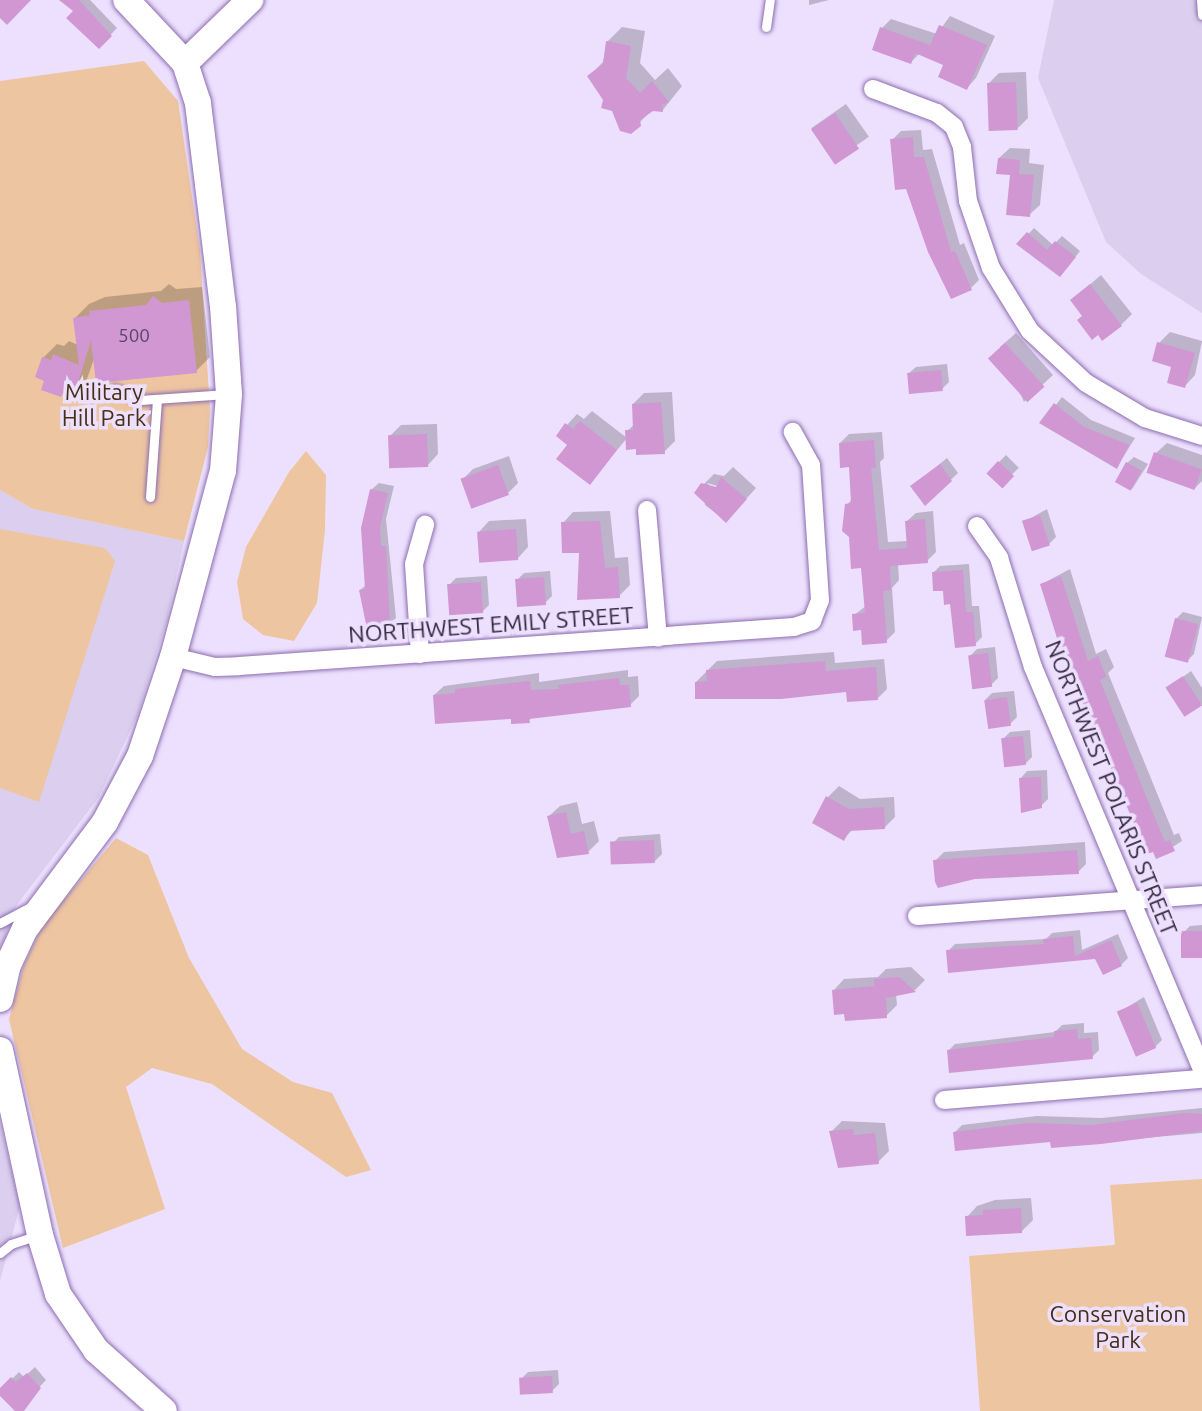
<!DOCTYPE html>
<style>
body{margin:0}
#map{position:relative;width:1202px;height:1411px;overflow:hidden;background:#ede0fe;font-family:Ubuntu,sans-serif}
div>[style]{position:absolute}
.built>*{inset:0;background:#dbceee}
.green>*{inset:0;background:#edc5a1}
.shadow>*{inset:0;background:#0003;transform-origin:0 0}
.building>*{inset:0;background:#d097d3;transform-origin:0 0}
.roads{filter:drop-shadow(0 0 2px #8c6db0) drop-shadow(0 0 2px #8c6db0)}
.lane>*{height:9px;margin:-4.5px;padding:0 4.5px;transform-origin:4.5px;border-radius:4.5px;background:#fff}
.street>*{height:18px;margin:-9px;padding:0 9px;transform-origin:9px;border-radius:9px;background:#fff}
.secondary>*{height:26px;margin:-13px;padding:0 13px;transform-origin:13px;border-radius:13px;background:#fff}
span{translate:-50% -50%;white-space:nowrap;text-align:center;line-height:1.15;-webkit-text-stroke:7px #ede0fe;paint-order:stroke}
.number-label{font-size:19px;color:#5c4468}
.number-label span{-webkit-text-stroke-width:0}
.park-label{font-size:23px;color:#472f16}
.street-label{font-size:23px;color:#352844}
</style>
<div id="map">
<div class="built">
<i style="clip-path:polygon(1054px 0,1202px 0,1202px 313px,1141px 274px,1106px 242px,1038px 78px)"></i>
<i style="clip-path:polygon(0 490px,33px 509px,184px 541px,167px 620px,137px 716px,99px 797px,16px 906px,0 950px)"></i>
<i style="clip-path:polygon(0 1123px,20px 1206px,0 1281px)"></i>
</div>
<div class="green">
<i style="clip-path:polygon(144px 61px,178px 101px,200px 251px,210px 411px,208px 447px,184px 541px,33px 509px,0 490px,0 81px)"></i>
<i style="clip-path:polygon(306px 451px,326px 475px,325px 530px,317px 603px,294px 641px,263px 635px,243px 619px,237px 582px,246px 547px,289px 472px)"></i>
<i style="clip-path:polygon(0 529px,105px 548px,115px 561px,39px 802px,0 788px)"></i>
<i style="clip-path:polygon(116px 838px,148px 855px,189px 958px,242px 1049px,293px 1082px,332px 1093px,371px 1170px,346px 1177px,212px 1084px,152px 1068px,126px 1087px,165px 1209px,63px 1248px,9px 1019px,24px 965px,43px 925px)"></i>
<i style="clip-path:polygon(1202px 1179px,1202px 1411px,980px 1411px,969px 1256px,1115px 1245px,1110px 1185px)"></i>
</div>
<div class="shadow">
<i style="clip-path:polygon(62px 0,90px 0,117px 28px,99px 47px,75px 11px)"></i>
<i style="clip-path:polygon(809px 0,829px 0,809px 5px)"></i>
<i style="clip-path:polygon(950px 16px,995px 36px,976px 78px,967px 88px,945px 65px,920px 53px,911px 62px,882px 28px,891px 19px,937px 34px)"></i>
<i style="clip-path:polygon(622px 27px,645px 31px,640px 63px,655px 80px,668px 68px,682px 86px,662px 111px,653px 109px,630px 132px,589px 76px,603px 62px,607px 42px)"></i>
<i style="clip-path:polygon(1026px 72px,1028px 118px,1018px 128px,988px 84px,999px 73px)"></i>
<i style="left:846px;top:104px;width:40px;height:42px;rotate:55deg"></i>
<i style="clip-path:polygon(921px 130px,923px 150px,932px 149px,960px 245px,964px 243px,979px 280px,971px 288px,907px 187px,892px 140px,901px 131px)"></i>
<i style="clip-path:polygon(1010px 148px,1030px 149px,1029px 163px,1044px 165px,1040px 205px,1029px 215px,1012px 173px,999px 158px)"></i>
<i style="clip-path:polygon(1034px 228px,1053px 245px,1062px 236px,1080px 251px,1066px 269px,1019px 244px)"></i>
<i style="clip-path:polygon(1101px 275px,1132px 314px,1121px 325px,1084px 316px,1072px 300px)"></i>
<i style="clip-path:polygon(169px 284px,176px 289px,202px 287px,210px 357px,196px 371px,95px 356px,87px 379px,73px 393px,65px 391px,61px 395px,46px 379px,43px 358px,57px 344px,64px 346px,69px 341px,78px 345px,75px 318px,89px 304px,105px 297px,161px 291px)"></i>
<i style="clip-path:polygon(1170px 332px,1202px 341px,1195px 375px,1185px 386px,1159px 343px)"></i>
<i style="clip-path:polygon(1016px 333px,1053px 375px,1024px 402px,1000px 347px)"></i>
<i style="clip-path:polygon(947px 364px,949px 382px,942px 389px,909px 373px,916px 367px)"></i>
<i style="clip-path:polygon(672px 392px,675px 441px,664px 452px,637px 448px,627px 431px,635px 424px,633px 404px,644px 393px)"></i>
<i style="clip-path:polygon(1062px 397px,1091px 420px,1135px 438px,1117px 467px,1042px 423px)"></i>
<i style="clip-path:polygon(592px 411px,627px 438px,590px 483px,570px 444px,558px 435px,577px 414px,584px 419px)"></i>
<i style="clip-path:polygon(437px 424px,438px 454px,428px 465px,390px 436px,401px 425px)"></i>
<i style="clip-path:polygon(882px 432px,884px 458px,880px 462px,888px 542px,908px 541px,907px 521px,916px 513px,933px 511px,936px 552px,927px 561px,898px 563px,899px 580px,892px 588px,895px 632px,886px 641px,863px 629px,854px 615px,866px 606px,863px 566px,847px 505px,852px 499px,850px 466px,840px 443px,849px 434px)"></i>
<i style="clip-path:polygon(1167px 443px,1202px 455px,1202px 481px,1195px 488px,1156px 453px)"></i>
<i style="left:1006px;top:455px;width:18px;height:25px;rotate:45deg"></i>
<i style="clip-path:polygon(509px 456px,518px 483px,508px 493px,463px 479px,473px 469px)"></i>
<i style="clip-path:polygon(1134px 457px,1148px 464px,1132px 489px,1127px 463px)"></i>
<i style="clip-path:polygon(947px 458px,958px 473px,926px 503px,913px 486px)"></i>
<i style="clip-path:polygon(evenodd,733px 467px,756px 488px,726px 521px,705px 505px,703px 485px,714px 474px,724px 476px,733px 467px,707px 483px,724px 488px,712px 488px,707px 483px)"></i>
<i style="clip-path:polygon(379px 483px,394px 486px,386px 519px,396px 618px,389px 625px,360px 590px,366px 585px,372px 489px)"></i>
<i style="clip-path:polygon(1047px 509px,1056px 537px,1049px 544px,1024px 522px)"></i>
<i style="clip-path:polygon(610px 511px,615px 558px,628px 557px,630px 585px,619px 596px,563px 523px,573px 512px)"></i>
<i style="clip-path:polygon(526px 519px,528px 547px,518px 558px,479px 532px,489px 521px)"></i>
<i style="clip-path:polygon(969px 564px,972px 606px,979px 606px,982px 637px,975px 644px,933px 573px,940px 566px)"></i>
<i style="clip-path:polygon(1070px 569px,1096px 654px,1106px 649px,1114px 667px,1108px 673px,1174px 835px,1179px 833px,1182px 841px,1157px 857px,1042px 584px)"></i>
<i style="clip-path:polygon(550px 571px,552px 596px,545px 603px,517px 580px,524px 573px)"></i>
<i style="clip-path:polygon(487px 576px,489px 605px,482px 612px,449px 585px,456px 578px)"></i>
<i style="clip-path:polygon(1183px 612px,1202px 617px,1194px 654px,1187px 661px,1176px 619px)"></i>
<i style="clip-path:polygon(995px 647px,998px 678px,991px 685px,970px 656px,977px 649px)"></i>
<i style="clip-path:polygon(834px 652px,835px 663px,884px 659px,887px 689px,878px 698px,848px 690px,696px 682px,717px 661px)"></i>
<i style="clip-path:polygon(628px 670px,628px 677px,638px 676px,639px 696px,630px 705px,533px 716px,529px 721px,434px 695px,444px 686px,539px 673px,539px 682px)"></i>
<i style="clip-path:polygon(1191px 671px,1202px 688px,1202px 704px,1186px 715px,1168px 688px)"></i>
<i style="clip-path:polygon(1014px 691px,1017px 717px,1010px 724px,985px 700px,992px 693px)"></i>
<i style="clip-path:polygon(1030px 730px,1032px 757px,1025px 764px,1003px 739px,1010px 732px)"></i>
<i style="clip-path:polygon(1047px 770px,1048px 799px,1041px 806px,1021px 778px,1027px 771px)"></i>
<i style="clip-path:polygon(839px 786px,860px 799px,894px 797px,895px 817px,884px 828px,853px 829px,844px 839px,828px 797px)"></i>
<i style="clip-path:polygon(577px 802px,582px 824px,594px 821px,599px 841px,588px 852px,549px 816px,560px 806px)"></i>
<i style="clip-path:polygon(660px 834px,662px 854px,655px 861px,612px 844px,619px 837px)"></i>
<i style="clip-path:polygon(1085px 842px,1086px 864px,1078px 872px,935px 861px,944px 852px)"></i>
<i style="clip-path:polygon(1202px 925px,1202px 957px,1183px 933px,1190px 926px)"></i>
<i style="clip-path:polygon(1080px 930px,1082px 950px,1118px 934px,1128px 958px,1121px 965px,1096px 957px,948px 951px,955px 944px,1046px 939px,1052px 933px)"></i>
<i style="clip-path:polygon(911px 967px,925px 980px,915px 990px,896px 994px,897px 1005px,886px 1016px,846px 1012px,834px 990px,844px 979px,878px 977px,886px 969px)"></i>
<i style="clip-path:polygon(1144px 997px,1162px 1040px,1155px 1047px,1119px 1012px)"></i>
<i style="clip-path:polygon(1084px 1023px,1084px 1033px,1098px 1032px,1099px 1050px,1092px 1057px,948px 1051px,955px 1044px,1055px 1032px,1062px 1025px)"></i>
<i style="clip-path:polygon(1202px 1108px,1202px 1133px,1052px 1146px,1052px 1140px,955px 1132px,962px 1125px,1037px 1116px,1101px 1118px)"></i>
<i style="clip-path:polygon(842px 1121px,885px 1123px,889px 1151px,878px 1162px,831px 1132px)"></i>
<i style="clip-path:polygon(1031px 1198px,1033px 1220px,1022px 1231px,967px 1217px,977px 1206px,995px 1200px)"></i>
<i style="clip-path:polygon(35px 1367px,46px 1380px,17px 1411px,0 1391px,19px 1372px,24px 1377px)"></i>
<i style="clip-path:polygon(558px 1370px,559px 1384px,552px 1391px,521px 1379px,528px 1372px)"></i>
</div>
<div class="building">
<i style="clip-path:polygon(0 0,31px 0,7px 25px,0 18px)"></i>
<i style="clip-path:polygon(59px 0,79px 0,112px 36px,99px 49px,66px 18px,73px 11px)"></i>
<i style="clip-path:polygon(939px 25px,987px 45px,967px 90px,938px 77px,943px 65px,915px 53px,911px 64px,872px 50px,880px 27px,930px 45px)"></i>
<i style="clip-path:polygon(606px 41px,631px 46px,626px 78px,640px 93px,652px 81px,669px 102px,662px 105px,663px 112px,653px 111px,640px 120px,641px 126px,631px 134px,620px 131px,612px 111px,601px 108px,603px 100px,587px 76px,603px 64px)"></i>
<i style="left:1016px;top:82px;width:48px;height:29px;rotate:88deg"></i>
<i style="left:835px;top:113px;width:43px;height:29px;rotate:56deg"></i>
<i style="clip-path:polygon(913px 137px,914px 157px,924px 157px,951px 252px,955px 251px,972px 290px,951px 299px,928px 252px,906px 189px,895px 190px,890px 139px)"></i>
<i style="clip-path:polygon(998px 158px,1020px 160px,1019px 174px,1034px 175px,1030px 217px,1006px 215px,1010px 175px,996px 174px)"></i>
<i style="clip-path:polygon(1027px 232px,1047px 250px,1055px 241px,1076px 257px,1060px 277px,1016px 244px)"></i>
<i style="clip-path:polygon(1090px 284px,1122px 326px,1102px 341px,1098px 335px,1092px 340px,1077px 320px,1082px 316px,1070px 300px)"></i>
<i style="clip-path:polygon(153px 296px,162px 303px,189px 300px,197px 373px,96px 383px,91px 341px,74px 395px,63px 392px,61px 397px,41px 390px,44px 381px,35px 377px,42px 357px,51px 360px,53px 354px,79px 365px,73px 318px,90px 315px,89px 311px,146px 305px)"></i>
<i style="clip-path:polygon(1157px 342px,1195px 353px,1185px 388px,1167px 383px,1171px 367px,1152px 361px)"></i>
<i style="left:1005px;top:343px;width:59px;height:23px;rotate:48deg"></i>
<i style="left:941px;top:370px;width:21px;height:34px;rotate:85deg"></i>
<i style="clip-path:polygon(661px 402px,665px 454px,636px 455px,636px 449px,626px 450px,625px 430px,633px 430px,632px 404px)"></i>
<i style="clip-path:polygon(1054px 403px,1084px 427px,1129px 445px,1117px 469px,1039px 423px)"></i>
<i style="clip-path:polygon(580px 421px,617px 450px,590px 485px,556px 459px,567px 445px,556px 436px,565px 423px,573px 429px)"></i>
<i style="left:427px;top:434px;width:33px;height:39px;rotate:88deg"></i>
<i style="clip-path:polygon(874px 440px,876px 468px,871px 468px,879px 550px,907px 548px,905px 521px,925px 519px,928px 563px,890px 566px,891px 590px,883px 591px,887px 643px,862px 645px,861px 630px,853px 631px,852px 614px,865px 613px,861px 568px,851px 569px,849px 537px,842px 531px,845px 504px,851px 503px,849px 467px,840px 468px,839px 443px)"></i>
<i style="left:1154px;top:452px;width:51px;height:22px;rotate:20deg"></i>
<i style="left:998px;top:461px;width:22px;height:17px;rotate:43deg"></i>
<i style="left:1126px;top:462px;width:18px;height:23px;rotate:29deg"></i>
<i style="clip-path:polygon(940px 464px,952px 481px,925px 506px,910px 486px)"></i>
<i style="left:498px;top:465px;width:32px;height:40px;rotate:70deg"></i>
<i style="clip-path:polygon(721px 477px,747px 499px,726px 523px,694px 493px,701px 483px,716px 487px)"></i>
<i style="clip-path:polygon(370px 489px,388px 493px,380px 527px,381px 546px,386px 546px,390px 627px,367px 629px,359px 590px,365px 589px,361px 528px)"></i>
<i style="left:1040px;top:515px;width:32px;height:19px;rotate:72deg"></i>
<i style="clip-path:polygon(600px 521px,605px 568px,618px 567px,620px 598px,577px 600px,579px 553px,562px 553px,561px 522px)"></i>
<i style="left:516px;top:529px;width:31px;height:39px;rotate:86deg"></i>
<i style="clip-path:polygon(963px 570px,966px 612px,973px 612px,976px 646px,955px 648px,950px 604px,944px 605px,943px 591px,933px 591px,932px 572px)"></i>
<i style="clip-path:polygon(1061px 576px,1088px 661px,1098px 656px,1106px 677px,1100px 680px,1145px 794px,1165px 842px,1170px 840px,1175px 851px,1156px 859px,1153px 852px,1147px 854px,1062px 654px,1040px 584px)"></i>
<i style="left:544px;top:577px;width:28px;height:29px;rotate:86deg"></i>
<i style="left:481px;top:582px;width:31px;height:34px;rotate:86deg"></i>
<i style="left:1175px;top:618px;width:24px;height:40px;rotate:15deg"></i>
<i style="left:988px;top:653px;width:34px;height:20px;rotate:83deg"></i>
<i style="clip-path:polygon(825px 661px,826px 671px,876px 667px,878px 700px,847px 702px,846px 692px,781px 699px,695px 699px,695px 682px,707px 681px,706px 670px)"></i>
<i style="left:1183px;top:676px;width:35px;height:21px;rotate:57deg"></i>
<i style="clip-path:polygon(619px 678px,620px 685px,629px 685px,631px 707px,529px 719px,530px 723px,511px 724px,511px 719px,435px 724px,433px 695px,455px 693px,455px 689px,530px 681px,531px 690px,559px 689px,558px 685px)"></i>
<i style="left:1007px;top:697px;width:29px;height:23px;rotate:82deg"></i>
<i style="left:1023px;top:736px;width:29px;height:22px;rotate:84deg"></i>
<i style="clip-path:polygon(1041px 777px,1042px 808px,1021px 813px,1019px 778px)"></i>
<i style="clip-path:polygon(826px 796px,849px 809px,884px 807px,885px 829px,849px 831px,844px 841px,812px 823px)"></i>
<i style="clip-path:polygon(566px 812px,571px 834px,584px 831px,589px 854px,557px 858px,547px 816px)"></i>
<i style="left:654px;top:840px;width:23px;height:44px;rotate:88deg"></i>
<i style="clip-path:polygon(1077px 850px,1079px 874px,975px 879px,938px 888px,935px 882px,933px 860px)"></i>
<i style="left:1202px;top:931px;width:27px;height:21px;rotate:90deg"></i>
<i style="clip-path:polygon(1073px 936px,1075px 956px,1111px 940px,1122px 966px,1103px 975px,1095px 959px,948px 973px,946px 950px,1044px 944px,1043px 939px)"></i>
<i style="clip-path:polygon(899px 977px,916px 992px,886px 998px,887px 1018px,845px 1021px,844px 1014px,834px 1015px,832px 990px,874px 986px,874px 979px)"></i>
<i style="left:1137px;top:1003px;width:49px;height:22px;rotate:67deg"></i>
<i style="clip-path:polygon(1077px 1029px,1078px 1039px,1091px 1038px,1093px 1059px,949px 1073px,947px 1050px,1054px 1037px,1054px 1031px)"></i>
<i style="clip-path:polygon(1185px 1113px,1202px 1114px,1202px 1131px,1101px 1144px,1051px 1148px,1050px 1142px,955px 1151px,953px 1132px,1029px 1123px,1092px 1125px)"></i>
<i style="clip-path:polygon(853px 1129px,854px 1135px,875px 1133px,879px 1164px,838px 1168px,829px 1131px)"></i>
<i style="clip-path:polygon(1021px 1208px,1022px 1233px,966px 1236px,965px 1216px,983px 1215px,983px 1210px)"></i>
<i style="clip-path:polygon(27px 1373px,41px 1388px,24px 1411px,15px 1411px,0 1396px,0 1388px,11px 1377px,16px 1382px)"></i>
<i style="left:552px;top:1376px;width:17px;height:33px;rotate:87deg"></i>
</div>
<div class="roads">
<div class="lane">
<i style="left:1201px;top:0;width:15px;rotate:86deg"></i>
<i style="left:766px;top:27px;width:27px;rotate:-82deg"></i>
<i style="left:115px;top:389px;width:27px;rotate:24deg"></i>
<i style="left:140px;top:400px;width:87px;rotate:-3.9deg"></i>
<i style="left:150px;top:497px;width:98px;rotate:-85.9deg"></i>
<i style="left:0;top:923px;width:36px;rotate:-28deg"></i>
<i style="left:0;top:1253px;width:14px;rotate:-39deg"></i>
<i style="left:11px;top:1244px;width:29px;rotate:-18deg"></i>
</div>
<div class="street">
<i style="left:873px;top:89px;width:68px;rotate:20.6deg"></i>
<i style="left:937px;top:113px;width:22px;rotate:39deg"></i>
<i style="left:954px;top:127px;width:22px;rotate:68deg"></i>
<i style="left:962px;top:147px;width:54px;rotate:83.7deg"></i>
<i style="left:968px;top:201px;width:71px;rotate:71.1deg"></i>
<i style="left:991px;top:268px;width:74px;rotate:58.2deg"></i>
<i style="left:1030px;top:331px;width:76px;rotate:42.9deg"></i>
<i style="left:1086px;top:383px;width:69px;rotate:30.7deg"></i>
<i style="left:1145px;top:418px;width:60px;rotate:17.5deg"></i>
<i style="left:647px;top:510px;width:128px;rotate:85.1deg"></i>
<i style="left:977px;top:526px;width:39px;rotate:55deg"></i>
<i style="left:999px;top:558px;width:114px;rotate:72.7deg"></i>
<i style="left:1033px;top:667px;width:437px;rotate:67.2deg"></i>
<i style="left:420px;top:654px;width:90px;rotate:-93.8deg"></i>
<i style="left:414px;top:564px;width:41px;rotate:-74.2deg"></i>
<i style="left:173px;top:657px;width:43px;rotate:13.4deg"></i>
<i style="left:215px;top:667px;width:24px;rotate:-2deg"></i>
<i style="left:239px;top:666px;width:556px;rotate:-4.02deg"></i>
<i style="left:794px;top:627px;width:19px;rotate:-18deg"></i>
<i style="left:812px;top:621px;width:22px;rotate:-69deg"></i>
<i style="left:820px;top:600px;width:135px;rotate:-93.8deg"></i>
<i style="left:811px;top:465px;width:38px;rotate:-119deg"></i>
<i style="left:917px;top:916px;width:286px;rotate:-4.2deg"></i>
<i style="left:944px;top:1100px;width:259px;rotate:-4.7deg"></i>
</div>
<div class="secondary">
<i style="left:185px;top:63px;width:91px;rotate:-44.1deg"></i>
<i style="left:0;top:999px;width:35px;rotate:-77deg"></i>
<i style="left:8px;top:965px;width:40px;rotate:-65deg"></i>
<i style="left:25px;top:929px;width:134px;rotate:-53.2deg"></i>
<i style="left:105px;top:822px;width:75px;rotate:-62.1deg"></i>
<i style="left:140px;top:756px;width:104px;rotate:-71.6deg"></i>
<i style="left:173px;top:657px;width:193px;rotate:-75deg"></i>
<i style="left:223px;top:471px;width:77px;rotate:-85.5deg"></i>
<i style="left:229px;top:394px;width:87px;rotate:-93.9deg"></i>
<i style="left:223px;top:307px;width:206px;rotate:-97deg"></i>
<i style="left:198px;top:103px;width:42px;rotate:-108deg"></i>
<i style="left:185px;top:63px;width:86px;rotate:-133.1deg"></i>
<i style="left:0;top:1050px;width:189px;rotate:77.8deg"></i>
<i style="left:40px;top:1235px;width:62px;rotate:73deg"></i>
<i style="left:58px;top:1294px;width:68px;rotate:55.8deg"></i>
<i style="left:96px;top:1350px;width:91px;rotate:41.9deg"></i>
</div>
</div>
<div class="number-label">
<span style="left:134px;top:336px">500</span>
</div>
<div class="park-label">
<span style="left:104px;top:405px">Military<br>Hill Park</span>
<span style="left:1118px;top:1327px">Conservation<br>Park</span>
</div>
<div class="street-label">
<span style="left:491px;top:625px;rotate:-4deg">NORTHWEST EMILY STREET</span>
<span style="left:1111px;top:788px;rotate:68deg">NORTHWEST POLARIS STREET</span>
</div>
</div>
